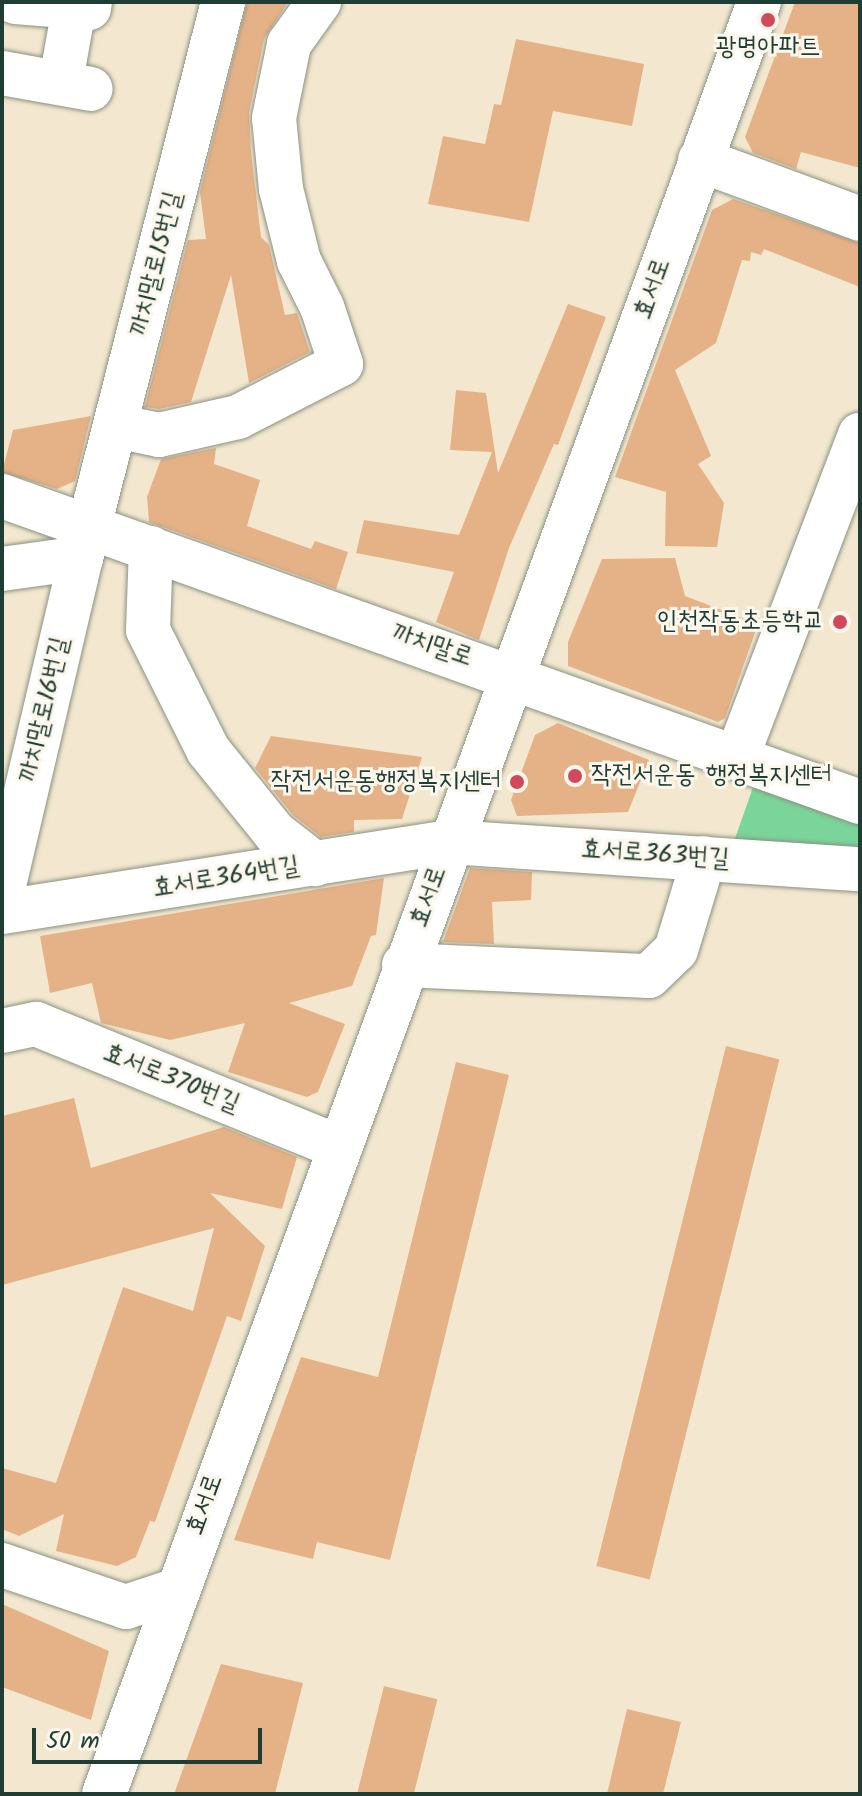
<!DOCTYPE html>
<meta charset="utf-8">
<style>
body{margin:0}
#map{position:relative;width:862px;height:1796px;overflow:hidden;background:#f3e8cf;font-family:Kalam,"Poor Story",sans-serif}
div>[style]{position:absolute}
.green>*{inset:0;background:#7bd59b}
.building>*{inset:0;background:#e5b287;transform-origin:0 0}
.roads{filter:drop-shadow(0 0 2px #899282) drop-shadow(0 0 2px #899282)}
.minor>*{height:44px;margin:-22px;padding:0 22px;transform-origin:22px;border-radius:22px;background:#fff}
.dots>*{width:22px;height:22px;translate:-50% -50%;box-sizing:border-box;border:4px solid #fbf7ec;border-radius:50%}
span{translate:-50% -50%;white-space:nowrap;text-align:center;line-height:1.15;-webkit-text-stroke:6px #fbf7ec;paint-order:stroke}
.poi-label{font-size:26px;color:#1f3d34}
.right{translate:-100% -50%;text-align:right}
.left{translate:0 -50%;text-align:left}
.street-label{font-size:26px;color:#1f3d34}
.frame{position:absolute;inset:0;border:4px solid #1f3d34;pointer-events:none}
.scale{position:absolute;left:32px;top:1728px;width:230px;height:36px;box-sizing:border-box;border:4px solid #1f3d34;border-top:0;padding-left:10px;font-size:24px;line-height:28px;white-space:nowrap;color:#1f3d34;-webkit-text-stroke:6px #fbf7ec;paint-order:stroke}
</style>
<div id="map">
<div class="green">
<i style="clip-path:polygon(757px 776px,860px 819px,860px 856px,732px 847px)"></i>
</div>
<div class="building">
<i style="clip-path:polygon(247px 2px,288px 2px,264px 39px,249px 113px,251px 152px,261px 237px,269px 245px,285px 315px,297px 313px,310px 352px,249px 383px,231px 275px,191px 402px,159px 409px,145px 407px,188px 240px,206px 239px,200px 192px)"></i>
<i style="clip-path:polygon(795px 2px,860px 2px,860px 168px,801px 152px,796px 169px,753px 153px,745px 137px)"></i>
<i style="clip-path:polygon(516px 39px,644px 64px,632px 126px,553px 111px,529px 222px,428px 204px,443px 136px,485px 144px,494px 104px,501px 105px)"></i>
<i style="clip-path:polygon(733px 199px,860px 243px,860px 287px,764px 249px,761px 255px,751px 252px,750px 261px,742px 260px,716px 343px,675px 370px,711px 456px,698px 464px,724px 503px,717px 547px,665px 546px,666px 492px,615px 477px,712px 210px)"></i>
<i style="clip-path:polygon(568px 304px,606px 317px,558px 445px,554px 444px,509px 548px,479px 640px,436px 622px,454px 572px,356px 553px,364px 520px,459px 535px,492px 452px,450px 450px,456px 390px,486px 393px,498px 473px)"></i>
<i style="clip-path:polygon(91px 416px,75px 481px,57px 489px,2px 472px,13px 430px)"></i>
<i style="clip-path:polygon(216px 448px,214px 464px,260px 480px,247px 526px,311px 549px,315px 541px,348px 552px,336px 589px,149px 522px,147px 497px,161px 459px)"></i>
<i style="clip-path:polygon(675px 558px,685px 596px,758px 624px,725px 718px,718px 722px,568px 666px,568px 642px,602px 559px)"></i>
<i style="clip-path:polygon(558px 723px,649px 760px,628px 812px,517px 816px,511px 800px,535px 735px)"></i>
<i style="clip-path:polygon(271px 736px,422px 757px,402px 819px,354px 820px,354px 832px,321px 837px,293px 815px,255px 768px)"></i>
<i style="clip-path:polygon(470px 868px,532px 872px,531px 900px,492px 902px,494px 944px,443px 942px)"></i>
<i style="clip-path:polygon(384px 878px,376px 935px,371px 936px,352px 986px,289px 1003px,345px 1024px,318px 1092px,307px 1097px,228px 1072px,245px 1023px,170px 1040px,101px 1023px,92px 983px,50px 993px,40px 936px)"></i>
<i style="left:726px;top:1046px;width:55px;height:536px;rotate:14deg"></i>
<i style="clip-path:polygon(456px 1062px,509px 1075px,390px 1560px,317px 1542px,313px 1559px,234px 1540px,301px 1357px,378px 1377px)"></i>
<i style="clip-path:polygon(74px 1098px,91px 1168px,224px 1127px,297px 1157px,282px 1209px,210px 1193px,265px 1246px,241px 1321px,227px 1316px,155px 1522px,150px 1521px,136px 1557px,117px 1566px,56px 1551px,64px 1514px,19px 1536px,2px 1529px,2px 1468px,56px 1483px,123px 1287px,193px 1311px,214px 1228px,2px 1285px,2px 1116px)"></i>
<i style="clip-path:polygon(2px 1604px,109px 1651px,91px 1720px,2px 1687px)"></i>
<i style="clip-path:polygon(221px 1664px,303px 1683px,275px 1794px,174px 1794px)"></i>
<i style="left:384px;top:1686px;width:55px;height:111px;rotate:14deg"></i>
<i style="clip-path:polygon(627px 1709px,681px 1722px,663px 1794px,607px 1794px)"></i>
</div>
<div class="roads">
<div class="minor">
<i style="left:15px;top:2px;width:74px;rotate:4.6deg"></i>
<i style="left:89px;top:8px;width:6px;rotate:-81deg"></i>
<i style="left:2px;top:73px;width:90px;rotate:10.2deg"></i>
<i style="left:61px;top:81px;width:74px;rotate:-79.9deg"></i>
<i style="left:700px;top:160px;width:171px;rotate:20.2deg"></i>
<i style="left:116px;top:426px;width:44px;rotate:11.8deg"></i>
<i style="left:159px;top:435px;width:81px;rotate:-12.8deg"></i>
<i style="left:238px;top:417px;width:116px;rotate:-27.2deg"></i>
<i style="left:341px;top:364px;width:60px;rotate:-108.4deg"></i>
<i style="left:322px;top:307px;width:51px;rotate:-116.6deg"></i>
<i style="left:299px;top:261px;width:74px;rotate:-104deg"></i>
<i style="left:281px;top:189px;width:71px;rotate:-95.6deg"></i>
<i style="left:274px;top:118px;width:76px;rotate:-78.5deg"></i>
<i style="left:289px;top:44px;width:52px;rotate:-54.5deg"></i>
<i style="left:2px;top:496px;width:911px;rotate:19.63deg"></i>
<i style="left:151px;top:548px;width:82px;rotate:92.1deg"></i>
<i style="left:148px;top:630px;width:134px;rotate:63.4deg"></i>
<i style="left:208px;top:750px;width:107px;rotate:51.1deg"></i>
<i style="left:275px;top:833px;width:51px;rotate:37.8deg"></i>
<i style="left:2px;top:569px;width:80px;rotate:-7.9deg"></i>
<i style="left:737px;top:757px;width:345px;rotate:-69.1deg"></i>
<i style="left:2px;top:894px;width:345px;rotate:-76.8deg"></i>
<i style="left:81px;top:558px;width:574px;rotate:-75.67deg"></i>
<i style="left:2px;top:912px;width:452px;rotate:-8.9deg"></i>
<i style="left:449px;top:842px;width:412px;rotate:3.8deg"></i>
<i style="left:404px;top:965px;width:245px;rotate:2.6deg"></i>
<i style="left:649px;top:976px;width:37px;rotate:-44deg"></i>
<i style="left:676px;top:950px;width:96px;rotate:-73.1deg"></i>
<i style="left:2px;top:1031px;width:35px;rotate:-12deg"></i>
<i style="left:36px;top:1024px;width:325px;rotate:22.1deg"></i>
<i style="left:2px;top:1565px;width:131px;rotate:18.7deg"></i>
<i style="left:126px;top:1607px;width:51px;rotate:-18.4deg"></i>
<i style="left:104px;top:1794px;width:1908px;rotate:-69.92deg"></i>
</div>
</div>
<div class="dots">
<i style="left:768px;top:20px;background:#d1495b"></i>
<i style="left:840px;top:622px;background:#d1495b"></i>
<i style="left:575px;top:776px;background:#d1495b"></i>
<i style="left:517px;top:782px;background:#d1495b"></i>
</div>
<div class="poi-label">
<span style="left:768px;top:48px">광명아파트</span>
<span class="right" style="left:824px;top:622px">인천작동초등학교</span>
<span class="left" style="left:591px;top:776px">작전서운동 행정복지센터</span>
<span class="right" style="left:501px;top:782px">작전서운동행정복지센터</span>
</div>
<div class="street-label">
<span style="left:157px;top:264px;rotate:-76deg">까치말로15번길</span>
<span style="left:653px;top:289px;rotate:-70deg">효서로</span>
<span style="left:432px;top:646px;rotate:19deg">까치말로</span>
<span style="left:45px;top:710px;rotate:-77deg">까치말로16번길</span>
<span style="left:655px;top:855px;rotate:4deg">효서로363번길</span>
<span style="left:226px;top:878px;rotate:-9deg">효서로364번길</span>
<span style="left:429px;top:897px;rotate:-70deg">효서로</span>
<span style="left:171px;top:1079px;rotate:22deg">효서로370번길</span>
<span style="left:205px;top:1505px;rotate:-70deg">효서로</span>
</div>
<div class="frame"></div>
<div class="scale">50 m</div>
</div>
